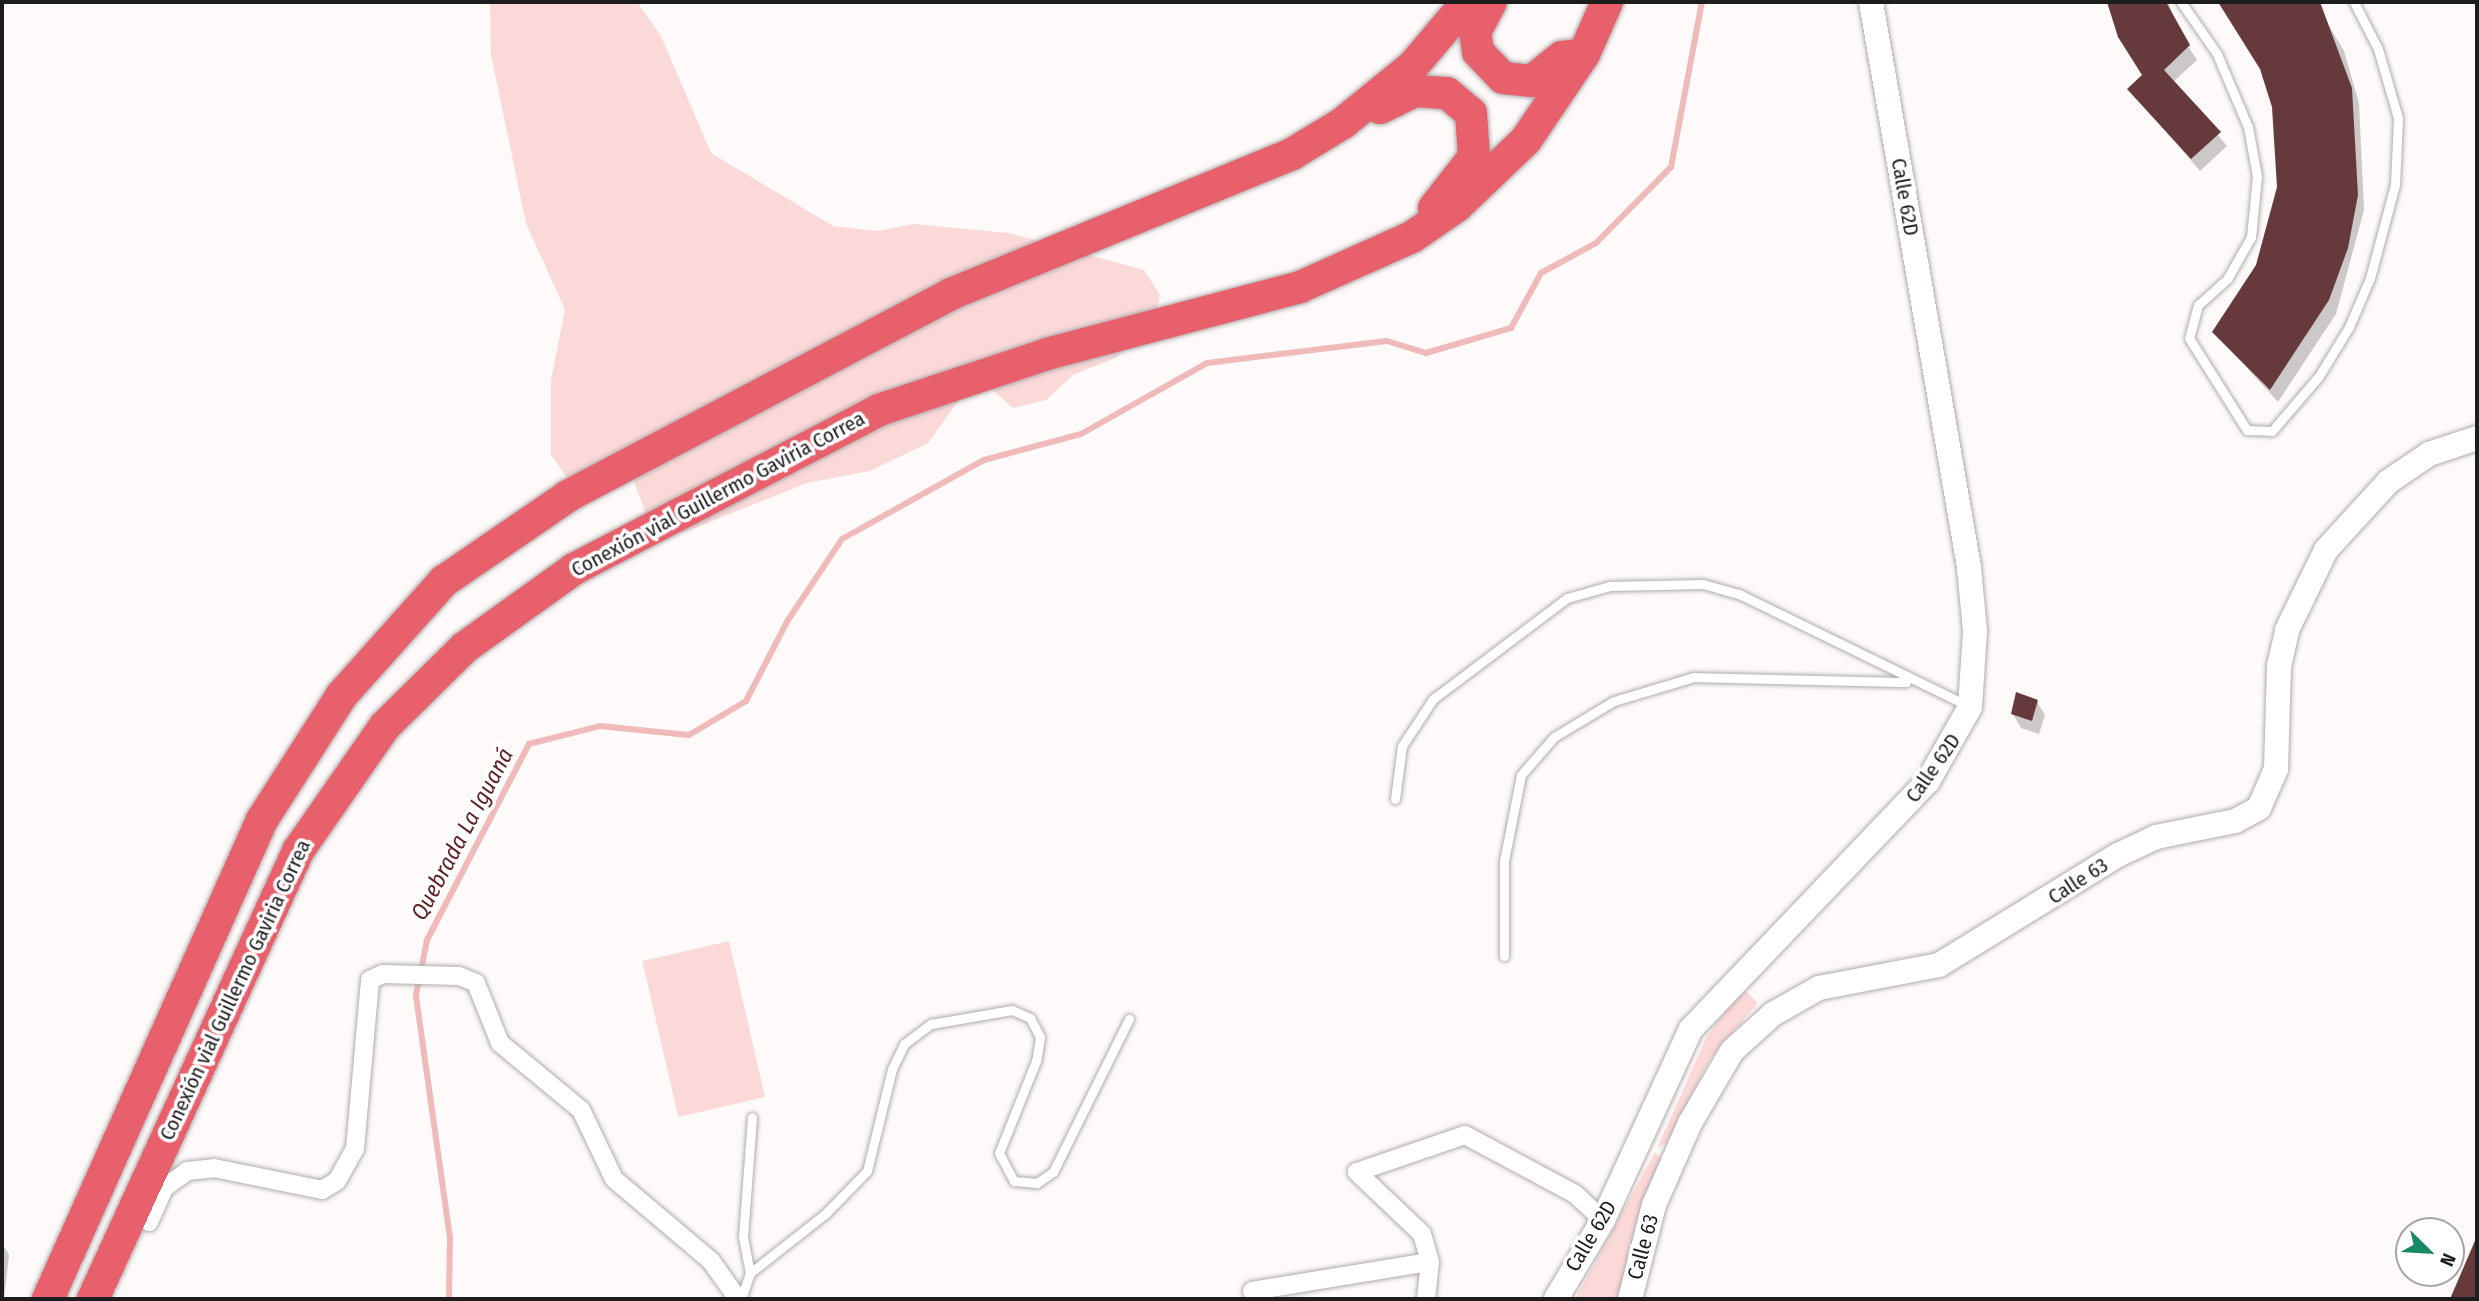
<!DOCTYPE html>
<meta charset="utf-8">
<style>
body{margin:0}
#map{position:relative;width:2479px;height:1301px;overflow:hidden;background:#fffafa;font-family:"Fira Sans Condensed",sans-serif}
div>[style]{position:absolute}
.green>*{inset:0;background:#fcd9d9;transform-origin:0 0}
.shadow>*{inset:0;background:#0003}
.stream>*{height:6px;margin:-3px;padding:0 3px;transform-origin:3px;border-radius:3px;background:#f0babb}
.building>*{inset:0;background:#663a3c}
.roads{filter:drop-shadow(0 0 2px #b0acac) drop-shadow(0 0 2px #b0acac)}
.lane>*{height:9px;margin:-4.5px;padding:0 4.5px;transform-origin:4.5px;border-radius:4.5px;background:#fff}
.street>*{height:18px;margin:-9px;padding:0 9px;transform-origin:9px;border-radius:9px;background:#fff}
.secondary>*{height:24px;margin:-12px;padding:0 12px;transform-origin:12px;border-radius:12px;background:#fff}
.highway>*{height:32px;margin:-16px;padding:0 16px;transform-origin:16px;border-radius:16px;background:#e7606c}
span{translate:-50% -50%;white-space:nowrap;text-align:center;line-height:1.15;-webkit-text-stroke:7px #fff;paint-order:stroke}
.street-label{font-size:21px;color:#1e1d1d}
.water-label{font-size:23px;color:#602127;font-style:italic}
.frame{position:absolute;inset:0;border:4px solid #1e1d1d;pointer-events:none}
.north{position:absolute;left:2395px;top:1217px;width:70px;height:70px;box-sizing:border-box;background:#fff;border:2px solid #a5a5a5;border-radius:50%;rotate:114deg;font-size:19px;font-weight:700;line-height:28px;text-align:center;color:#1e1d1d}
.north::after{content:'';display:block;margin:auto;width:24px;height:32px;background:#188867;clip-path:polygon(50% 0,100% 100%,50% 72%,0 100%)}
</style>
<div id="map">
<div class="green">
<i style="clip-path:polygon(490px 2px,637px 2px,661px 36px,711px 153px,833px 226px,877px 231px,914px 224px,1009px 233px,1144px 270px,1160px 295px,1152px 330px,1115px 358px,1073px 375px,1046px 400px,1013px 408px,976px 376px,928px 443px,870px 471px,807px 483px,682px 533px,649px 522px,630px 471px,583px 500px,551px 455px,551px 380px,565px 310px,526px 223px,491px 55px)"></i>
<i style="left:729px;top:941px;width:160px;height:89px;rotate:77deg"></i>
<i style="clip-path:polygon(1743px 988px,1758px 1003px,1710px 1059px,1667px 1143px,1657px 1148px,1707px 1036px)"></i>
<i style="clip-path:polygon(1655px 1152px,1663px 1161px,1623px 1299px,1575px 1299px)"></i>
</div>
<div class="shadow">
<i style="clip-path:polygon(2109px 2px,2169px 2px,2174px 24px,2197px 60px,2173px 82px,2227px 146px,2200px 171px,2129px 89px,2144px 76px,2119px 37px)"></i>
<i style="clip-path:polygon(2220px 2px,2315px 2px,2344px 51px,2359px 103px,2364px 210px,2336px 314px,2278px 402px,2214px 332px,2258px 266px,2278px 187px,2273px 107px,2262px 70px)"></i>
<i style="clip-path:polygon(2037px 702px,2045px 715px,2039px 734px,2021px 728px,2013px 714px)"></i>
<i style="clip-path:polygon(2px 1243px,9px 1255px,4px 1299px,2px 1299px)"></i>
</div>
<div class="stream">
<i style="left:449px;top:1299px;width:61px;rotate:-89.1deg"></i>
<i style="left:450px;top:1238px;width:245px;rotate:-98deg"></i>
<i style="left:416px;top:995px;width:56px;rotate:-78.7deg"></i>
<i style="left:427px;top:940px;width:221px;rotate:-62.5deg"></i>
<i style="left:529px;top:744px;width:73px;rotate:-14.2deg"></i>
<i style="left:600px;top:726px;width:89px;rotate:5.8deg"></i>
<i style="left:689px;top:735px;width:66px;rotate:-30.8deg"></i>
<i style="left:746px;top:701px;width:91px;rotate:-62.6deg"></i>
<i style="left:788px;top:620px;width:97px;rotate:-56.3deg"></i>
<i style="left:842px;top:539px;width:162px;rotate:-29.1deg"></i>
<i style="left:984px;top:460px;width:100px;rotate:-15deg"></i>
<i style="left:1081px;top:434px;width:145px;rotate:-29.4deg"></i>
<i style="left:1207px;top:363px;width:181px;rotate:-7deg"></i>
<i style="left:1387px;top:341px;width:41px;rotate:17.1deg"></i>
<i style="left:1426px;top:353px;width:89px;rotate:-16.4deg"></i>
<i style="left:1511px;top:328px;width:63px;rotate:-61.4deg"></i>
<i style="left:1541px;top:273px;width:63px;rotate:-28.6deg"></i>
<i style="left:1596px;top:243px;width:107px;rotate:-45.4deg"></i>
<i style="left:1671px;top:167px;width:168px;rotate:-79.4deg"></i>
</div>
<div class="building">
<i style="clip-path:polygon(2107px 2px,2166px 2px,2190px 45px,2164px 70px,2221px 132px,2191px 159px,2127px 89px,2142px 75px,2118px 37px)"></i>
<i style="clip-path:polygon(2218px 2px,2320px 2px,2352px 88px,2358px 195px,2348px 248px,2329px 300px,2270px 390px,2212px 332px,2256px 265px,2277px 187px,2272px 107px,2260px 69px)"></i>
<i style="clip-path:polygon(2016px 692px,2038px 700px,2032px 721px,2011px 714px)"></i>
<i style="clip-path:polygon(2477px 1236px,2477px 1299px,2450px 1299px)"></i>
</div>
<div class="roads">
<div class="lane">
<i style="left:2181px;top:2px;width:63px;rotate:55.3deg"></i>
<i style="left:2217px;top:54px;width:79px;rotate:67deg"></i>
<i style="left:2248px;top:127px;width:50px;rotate:79.6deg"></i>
<i style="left:2257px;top:176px;width:61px;rotate:95.6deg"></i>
<i style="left:2251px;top:237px;width:48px;rotate:119.7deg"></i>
<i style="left:2227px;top:279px;width:39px;rotate:138deg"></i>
<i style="left:2198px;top:305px;width:34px;rotate:105deg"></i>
<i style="left:2189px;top:338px;width:109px;rotate:57.8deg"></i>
<i style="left:2247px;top:430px;width:25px;rotate:2deg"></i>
<i style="left:2272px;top:431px;width:72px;rotate:-49.5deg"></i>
<i style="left:2319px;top:376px;width:57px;rotate:-58.5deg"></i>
<i style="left:2349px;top:327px;width:53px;rotate:-66.8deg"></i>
<i style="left:2370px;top:278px;width:96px;rotate:-75deg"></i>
<i style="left:2395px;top:185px;width:67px;rotate:-87.4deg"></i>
<i style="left:2398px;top:118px;width:72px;rotate:-106.2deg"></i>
<i style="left:2378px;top:49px;width:53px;rotate:-117.1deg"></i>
<i style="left:1395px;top:799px;width:53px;rotate:-82.5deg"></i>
<i style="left:1402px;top:746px;width:56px;rotate:-56.6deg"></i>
<i style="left:1433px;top:699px;width:168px;rotate:-37deg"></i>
<i style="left:1567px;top:598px;width:45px;rotate:-15.6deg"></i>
<i style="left:1610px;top:586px;width:93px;rotate:-1.2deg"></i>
<i style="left:1703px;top:584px;width:37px;rotate:16deg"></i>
<i style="left:1739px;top:594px;width:256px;rotate:26deg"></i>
<i style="left:1504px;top:956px;width:95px;rotate:-90deg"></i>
<i style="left:1504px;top:861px;width:88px;rotate:-78.8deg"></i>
<i style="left:1521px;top:775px;width:50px;rotate:-49deg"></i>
<i style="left:1554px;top:737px;width:70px;rotate:-31deg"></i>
<i style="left:1614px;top:701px;width:84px;rotate:-16.7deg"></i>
<i style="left:1694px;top:677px;width:212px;rotate:1.4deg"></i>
<i style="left:750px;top:1273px;width:37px;rotate:-101deg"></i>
<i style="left:743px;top:1237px;width:120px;rotate:-85.7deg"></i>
<i style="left:741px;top:1299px;width:28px;rotate:-71deg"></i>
<i style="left:750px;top:1273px;width:95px;rotate:-38.2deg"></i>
<i style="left:825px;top:1214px;width:60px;rotate:-45.7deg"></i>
<i style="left:867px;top:1171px;width:105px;rotate:-76.2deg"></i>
<i style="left:892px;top:1069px;width:28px;rotate:-64deg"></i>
<i style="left:904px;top:1044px;width:34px;rotate:-37deg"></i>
<i style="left:931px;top:1024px;width:82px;rotate:-9.8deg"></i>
<i style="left:1012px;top:1010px;width:20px;rotate:24deg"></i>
<i style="left:1030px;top:1018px;width:21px;rotate:62deg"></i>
<i style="left:1040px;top:1037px;width:24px;rotate:99deg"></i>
<i style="left:1036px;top:1061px;width:99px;rotate:111.9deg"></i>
<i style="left:999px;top:1153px;width:32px;rotate:62deg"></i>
<i style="left:1014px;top:1181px;width:23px;rotate:5deg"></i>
<i style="left:1037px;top:1183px;width:19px;rotate:-35deg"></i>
<i style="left:1053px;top:1172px;width:171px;rotate:-63.6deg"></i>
</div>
<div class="street">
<i style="left:149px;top:1222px;width:37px;rotate:-66deg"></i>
<i style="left:164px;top:1188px;width:29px;rotate:-36deg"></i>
<i style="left:187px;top:1171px;width:27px;rotate:-6deg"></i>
<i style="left:214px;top:1168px;width:110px;rotate:11.5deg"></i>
<i style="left:322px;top:1190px;width:17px;rotate:-31deg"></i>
<i style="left:337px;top:1181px;width:37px;rotate:-61deg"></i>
<i style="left:355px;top:1149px;width:170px;rotate:-84.9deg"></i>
<i style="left:370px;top:980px;width:14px;rotate:-25deg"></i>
<i style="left:383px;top:974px;width:76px;rotate:1.5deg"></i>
<i style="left:459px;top:976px;width:18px;rotate:22deg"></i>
<i style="left:476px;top:983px;width:65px;rotate:68.2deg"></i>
<i style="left:500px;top:1043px;width:105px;rotate:39.6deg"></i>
<i style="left:581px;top:1110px;width:76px;rotate:64.4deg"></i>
<i style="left:614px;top:1179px;width:127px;rotate:40.2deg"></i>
<i style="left:711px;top:1261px;width:47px;rotate:54.6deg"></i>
<i style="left:1252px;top:1291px;width:180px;rotate:-9.3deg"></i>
<i style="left:1426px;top:1299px;width:37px;rotate:-84deg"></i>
<i style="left:1430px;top:1262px;width:29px;rotate:-106deg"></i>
<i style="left:1422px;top:1234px;width:90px;rotate:-136.4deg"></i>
<i style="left:1357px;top:1172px;width:114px;rotate:-18.9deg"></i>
<i style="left:1465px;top:1135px;width:125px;rotate:28.2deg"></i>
<i style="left:1575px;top:1194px;width:38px;rotate:43deg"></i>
</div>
<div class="secondary">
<i style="left:1556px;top:1299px;width:92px;rotate:-59.3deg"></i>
<i style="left:1603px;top:1220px;width:210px;rotate:-65.3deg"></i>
<i style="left:1691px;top:1029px;width:343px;rotate:-46.3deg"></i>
<i style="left:1928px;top:781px;width:85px;rotate:-60.4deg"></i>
<i style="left:1970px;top:707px;width:76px;rotate:-86.2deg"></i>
<i style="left:1975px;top:631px;width:64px;rotate:-95.4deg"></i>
<i style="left:1969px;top:567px;width:573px;rotate:-99.84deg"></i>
<i style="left:1630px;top:1299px;width:97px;rotate:-75.7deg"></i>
<i style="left:1654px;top:1205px;width:90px;rotate:-66.3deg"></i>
<i style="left:1690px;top:1123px;width:83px;rotate:-59.7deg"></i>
<i style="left:1732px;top:1051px;width:55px;rotate:-42.1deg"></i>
<i style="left:1773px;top:1014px;width:53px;rotate:-29.5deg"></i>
<i style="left:1819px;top:988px;width:122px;rotate:-10.9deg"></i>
<i style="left:1939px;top:965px;width:210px;rotate:-31.6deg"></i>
<i style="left:2118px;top:855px;width:42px;rotate:-25.3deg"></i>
<i style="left:2156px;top:837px;width:81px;rotate:-11.4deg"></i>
<i style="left:2235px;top:821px;width:27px;rotate:-28deg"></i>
<i style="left:2259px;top:808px;width:43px;rotate:-66.4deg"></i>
<i style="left:2276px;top:769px;width:103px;rotate:-88.3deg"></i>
<i style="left:2279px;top:666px;width:37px;rotate:-77deg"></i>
<i style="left:2287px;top:630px;width:89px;rotate:-64deg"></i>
<i style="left:2326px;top:550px;width:92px;rotate:-47.6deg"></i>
<i style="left:2388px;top:482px;width:50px;rotate:-34.3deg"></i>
<i style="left:2429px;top:454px;width:51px;rotate:-18.4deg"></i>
</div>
<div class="highway">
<i style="left:1491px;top:2px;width:34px;rotate:118deg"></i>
<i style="left:1475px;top:32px;width:20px;rotate:81deg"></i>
<i style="left:1478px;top:52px;width:36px;rotate:46deg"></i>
<i style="left:1503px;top:78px;width:29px;rotate:6deg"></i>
<i style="left:1532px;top:81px;width:38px;rotate:-39deg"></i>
<i style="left:1562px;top:57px;width:17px;rotate:-7deg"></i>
<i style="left:1380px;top:108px;width:39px;rotate:-26deg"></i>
<i style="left:1415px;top:91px;width:32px;rotate:4deg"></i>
<i style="left:1447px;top:93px;width:31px;rotate:40deg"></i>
<i style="left:1471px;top:113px;width:44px;rotate:86.1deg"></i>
<i style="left:1474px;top:157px;width:65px;rotate:128.1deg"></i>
<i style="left:48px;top:1299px;width:525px;rotate:-65.93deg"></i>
<i style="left:262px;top:820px;width:148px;rotate:-57.4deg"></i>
<i style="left:342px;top:695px;width:153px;rotate:-48.2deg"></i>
<i style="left:444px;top:581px;width:150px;rotate:-34.4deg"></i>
<i style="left:568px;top:496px;width:433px;rotate:-27.8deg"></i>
<i style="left:951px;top:294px;width:369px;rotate:-22.3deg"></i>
<i style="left:1292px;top:154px;width:60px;rotate:-31.3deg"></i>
<i style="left:1343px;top:123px;width:90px;rotate:-39.2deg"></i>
<i style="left:1413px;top:66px;width:84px;rotate:-49.8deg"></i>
<i style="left:93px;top:1299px;width:493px;rotate:-65.4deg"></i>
<i style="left:298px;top:851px;width:152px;rotate:-55.2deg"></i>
<i style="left:385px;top:726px;width:111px;rotate:-44.6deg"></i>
<i style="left:464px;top:648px;width:135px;rotate:-35.7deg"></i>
<i style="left:574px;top:569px;width:344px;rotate:-27.5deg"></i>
<i style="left:879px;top:410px;width:177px;rotate:-18.4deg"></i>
<i style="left:1047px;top:354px;width:262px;rotate:-14.8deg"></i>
<i style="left:1300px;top:287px;width:123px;rotate:-24.1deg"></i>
<i style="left:1412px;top:237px;width:55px;rotate:-34.6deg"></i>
<i style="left:1457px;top:206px;width:95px;rotate:-43.7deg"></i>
<i style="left:1526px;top:140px;width:104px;rotate:-56deg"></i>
<i style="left:1584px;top:54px;width:57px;rotate:-66.1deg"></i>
</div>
</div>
<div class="street-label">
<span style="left:1905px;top:197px;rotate:80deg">Calle 62D</span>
<span style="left:718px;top:494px;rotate:-28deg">Conexión vial Guillermo Gaviria Correa</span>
<span style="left:1933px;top:768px;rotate:-55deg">Calle 62D</span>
<span style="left:2078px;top:881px;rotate:-33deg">Calle 63</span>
<span style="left:235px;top:990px;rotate:-65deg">Conexión vial Guillermo Gaviria Correa</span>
<span style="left:1591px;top:1236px;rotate:-59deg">Calle 62D</span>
<span style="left:1643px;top:1247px;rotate:-75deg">Calle 63</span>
</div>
<div class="water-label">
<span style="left:462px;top:834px;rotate:-62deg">Quebrada La Iguaná</span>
</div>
<div class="frame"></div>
<div class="north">N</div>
</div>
